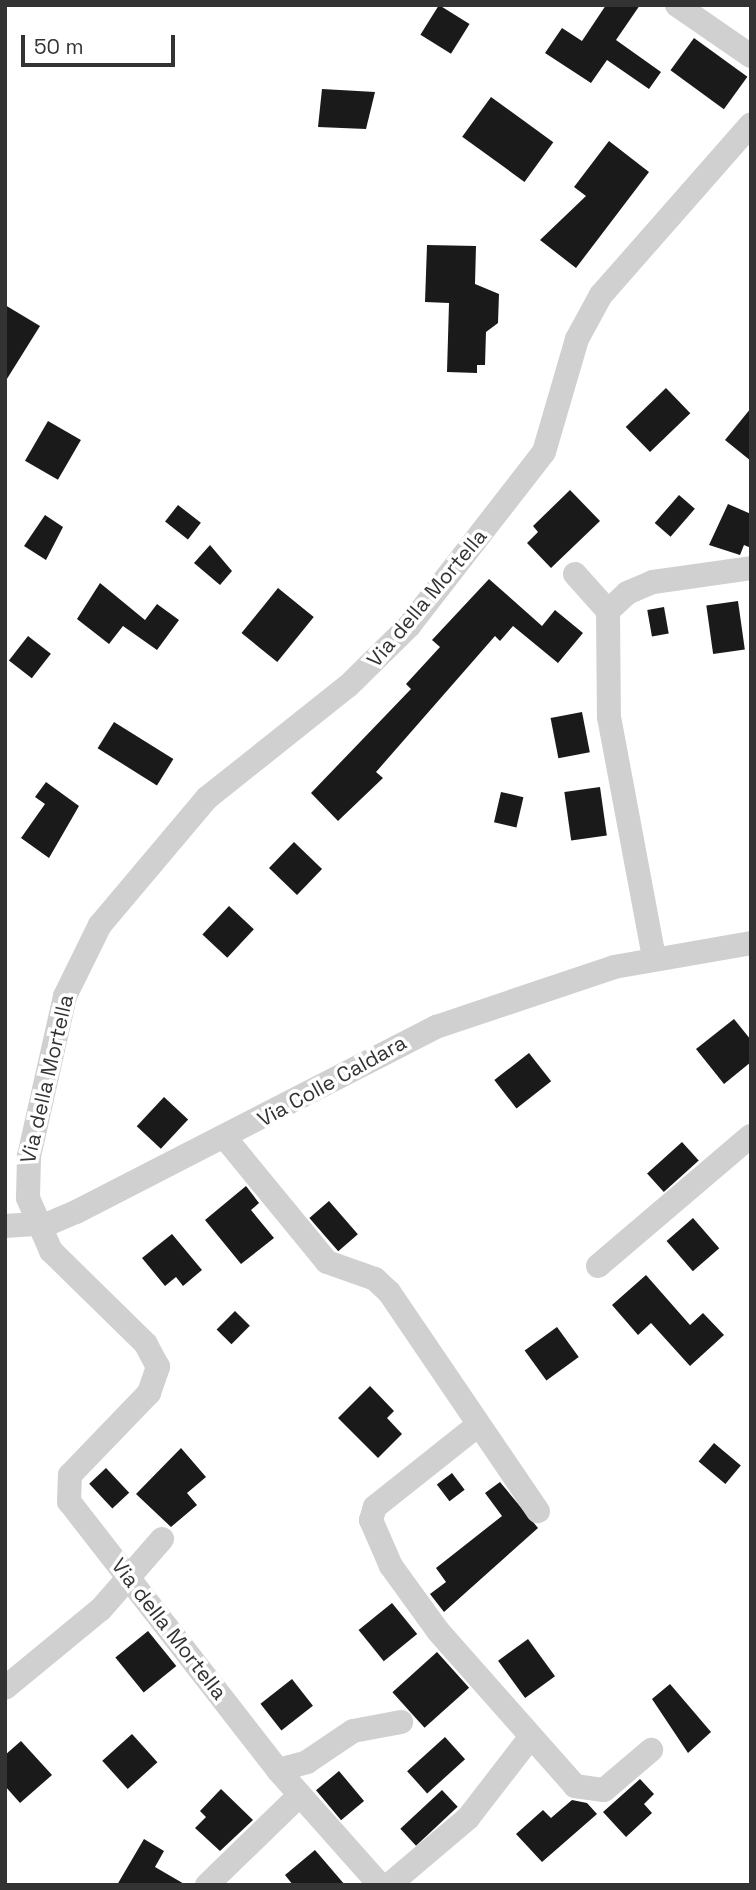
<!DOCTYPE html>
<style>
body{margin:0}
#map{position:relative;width:756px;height:1890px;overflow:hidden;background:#fff;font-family:"Space Grotesk",sans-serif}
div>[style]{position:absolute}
.building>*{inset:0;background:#1a1a1a;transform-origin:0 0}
.minor>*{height:24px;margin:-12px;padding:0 12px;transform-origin:12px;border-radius:12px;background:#d0d0d0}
span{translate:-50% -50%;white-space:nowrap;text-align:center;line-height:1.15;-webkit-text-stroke:7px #fff;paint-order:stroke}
.street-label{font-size:21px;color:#333}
.frame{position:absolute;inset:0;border:7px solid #333;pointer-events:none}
.scale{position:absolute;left:21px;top:35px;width:154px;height:32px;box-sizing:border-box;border:4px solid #333;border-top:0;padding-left:9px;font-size:21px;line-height:24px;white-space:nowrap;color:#333;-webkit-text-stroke:5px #fff;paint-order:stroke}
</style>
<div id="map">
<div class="building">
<i style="left:439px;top:5px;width:36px;height:35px;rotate:32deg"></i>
<i style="clip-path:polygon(606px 5px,640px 5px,616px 40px,661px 72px,649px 89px,607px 60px,591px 83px,545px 53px,562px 28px,582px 41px)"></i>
<i style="left:694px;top:38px;width:66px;height:40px;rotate:36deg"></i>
<i style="clip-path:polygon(322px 89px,375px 92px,366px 129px,318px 127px)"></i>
<i style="left:491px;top:97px;width:77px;height:49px;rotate:36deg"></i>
<i style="clip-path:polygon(609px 141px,649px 172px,576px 268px,540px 240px,586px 196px,574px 187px)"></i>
<i style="clip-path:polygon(427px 245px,476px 246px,475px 284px,499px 294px,498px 323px,486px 332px,485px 365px,477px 365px,477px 373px,447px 372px,449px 303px,425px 302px)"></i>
<i style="clip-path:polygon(5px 305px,40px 326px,5px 382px)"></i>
<i style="left:666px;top:388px;width:35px;height:56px;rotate:46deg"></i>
<i style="clip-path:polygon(751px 408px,751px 461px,725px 440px)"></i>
<i style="left:48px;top:421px;width:38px;height:46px;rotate:30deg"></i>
<i style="clip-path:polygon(570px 490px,600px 521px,551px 568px,527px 543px,538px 532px,533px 526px)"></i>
<i style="left:679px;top:495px;width:21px;height:37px;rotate:41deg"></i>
<i style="clip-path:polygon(728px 504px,751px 514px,751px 548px,744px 545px,740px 555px,709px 545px)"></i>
<i style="left:178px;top:505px;width:29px;height:21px;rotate:38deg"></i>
<i style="clip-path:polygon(45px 515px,63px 527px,46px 560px,24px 546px)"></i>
<i style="clip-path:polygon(210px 545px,232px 571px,220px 585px,194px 563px)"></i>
<i style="clip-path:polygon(489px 579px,542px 626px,555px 610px,583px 633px,558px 663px,513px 626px,500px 641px,495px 636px,376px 772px,383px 778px,338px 821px,311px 793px,411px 689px,406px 684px,440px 647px,432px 640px)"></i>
<i style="clip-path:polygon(100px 583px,145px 620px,157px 604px,179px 620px,157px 650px,123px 626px,109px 644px,77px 619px)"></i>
<i style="left:278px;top:588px;width:46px;height:58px;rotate:39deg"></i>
<i style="left:738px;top:601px;width:49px;height:32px;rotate:82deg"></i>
<i style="left:664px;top:607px;width:27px;height:17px;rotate:80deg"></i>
<i style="left:28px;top:636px;width:29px;height:31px;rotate:38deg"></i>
<i style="left:582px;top:712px;width:41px;height:32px;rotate:79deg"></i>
<i style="left:114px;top:722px;width:70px;height:31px;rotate:32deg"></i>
<i style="clip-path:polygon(46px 782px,79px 806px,49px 858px,21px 838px,45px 804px,35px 797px)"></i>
<i style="left:600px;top:787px;width:49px;height:36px;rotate:82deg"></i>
<i style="left:501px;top:792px;width:23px;height:31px;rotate:13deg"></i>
<i style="left:294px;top:842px;width:39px;height:36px;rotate:44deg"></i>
<i style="left:229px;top:906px;width:34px;height:39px;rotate:43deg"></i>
<i style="clip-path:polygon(734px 1019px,751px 1040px,751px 1062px,724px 1084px,696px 1049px)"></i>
<i style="left:529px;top:1053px;width:36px;height:44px;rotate:52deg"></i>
<i style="left:164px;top:1097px;width:33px;height:40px;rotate:43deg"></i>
<i style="left:682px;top:1142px;width:25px;height:47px;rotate:48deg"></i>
<i style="clip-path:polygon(246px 1186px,259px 1203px,251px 1210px,274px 1238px,241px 1264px,205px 1220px)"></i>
<i style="left:329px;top:1201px;width:44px;height:26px;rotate:49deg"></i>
<i style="left:693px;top:1218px;width:40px;height:35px;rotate:49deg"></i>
<i style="clip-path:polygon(172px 1234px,202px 1270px,183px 1286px,176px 1277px,165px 1286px,142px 1258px)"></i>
<i style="clip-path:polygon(646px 1275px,690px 1325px,703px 1313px,724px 1335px,690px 1366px,651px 1323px,638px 1335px,612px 1305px)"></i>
<i style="left:235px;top:1311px;width:21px;height:26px;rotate:45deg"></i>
<i style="left:557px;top:1327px;width:37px;height:40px;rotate:54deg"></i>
<i style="clip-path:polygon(370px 1386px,394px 1411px,387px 1418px,402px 1434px,378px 1458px,338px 1418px)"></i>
<i style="left:714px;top:1443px;width:35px;height:24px;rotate:40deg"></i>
<i style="clip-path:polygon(181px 1448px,206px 1477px,187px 1493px,197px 1505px,171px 1527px,136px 1494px)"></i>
<i style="left:106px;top:1468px;width:34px;height:23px;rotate:47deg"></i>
<i style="left:452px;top:1473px;width:21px;height:19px;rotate:53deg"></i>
<i style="clip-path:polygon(500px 1482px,538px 1528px,444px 1612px,430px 1594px,446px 1582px,436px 1568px,502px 1516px,485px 1493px)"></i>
<i style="left:392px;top:1603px;width:40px;height:43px;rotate:51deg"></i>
<i style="left:148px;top:1631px;width:45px;height:42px;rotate:51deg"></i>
<i style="left:528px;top:1639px;width:46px;height:37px;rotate:54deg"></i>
<i style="left:437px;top:1652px;width:48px;height:60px;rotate:48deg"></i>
<i style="left:292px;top:1679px;width:34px;height:40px;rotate:52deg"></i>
<i style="clip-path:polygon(670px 1684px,711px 1732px,688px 1753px,652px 1699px)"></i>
<i style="left:132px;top:1734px;width:38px;height:40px;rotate:48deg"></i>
<i style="left:445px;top:1737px;width:30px;height:51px;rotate:48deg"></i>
<i style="clip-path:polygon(21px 1741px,52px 1775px,20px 1803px,5px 1786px,5px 1755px)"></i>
<i style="left:339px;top:1771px;width:39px;height:30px;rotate:50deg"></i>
<i style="clip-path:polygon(640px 1779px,654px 1794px,644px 1804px,652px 1813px,626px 1837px,603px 1812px)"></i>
<i style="clip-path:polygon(221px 1789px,253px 1820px,220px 1851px,195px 1828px,206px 1817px,200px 1811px)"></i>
<i style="left:442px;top:1790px;width:23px;height:57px;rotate:47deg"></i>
<i style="clip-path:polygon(572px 1800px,587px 1803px,597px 1814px,542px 1862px,516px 1834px,543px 1810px,551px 1818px)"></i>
<i style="clip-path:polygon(144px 1839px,164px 1851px,155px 1867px,186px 1885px,117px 1885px)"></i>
<i style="clip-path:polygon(315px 1850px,345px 1885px,293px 1885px,285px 1875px)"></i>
</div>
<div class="minor">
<i style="left:677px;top:5px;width:90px;rotate:34.6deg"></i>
<i style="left:575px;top:574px;width:50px;rotate:48.3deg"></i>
<i style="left:608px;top:611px;width:106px;rotate:89.5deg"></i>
<i style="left:609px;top:717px;width:244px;rotate:79.4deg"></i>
<i style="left:608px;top:611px;width:26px;rotate:-43deg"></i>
<i style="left:627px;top:593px;width:28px;rotate:-23deg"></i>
<i style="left:653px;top:582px;width:99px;rotate:-8.1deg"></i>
<i style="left:226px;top:1139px;width:159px;rotate:50.6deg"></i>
<i style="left:327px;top:1262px;width:51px;rotate:19.5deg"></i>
<i style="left:375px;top:1279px;width:19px;rotate:43deg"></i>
<i style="left:389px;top:1292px;width:265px;rotate:55.8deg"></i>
<i style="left:5px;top:1226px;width:45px;rotate:-3.8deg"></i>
<i style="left:50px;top:1223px;width:28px;rotate:-23deg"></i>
<i style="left:76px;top:1212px;width:405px;rotate:-27.2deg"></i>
<i style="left:436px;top:1027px;width:188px;rotate:-18.6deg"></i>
<i style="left:614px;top:967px;width:139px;rotate:-9.9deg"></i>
<i style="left:598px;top:1266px;width:201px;rotate:-40.4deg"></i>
<i style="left:478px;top:1425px;width:132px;rotate:141.5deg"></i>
<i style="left:375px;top:1507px;width:14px;rotate:107deg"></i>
<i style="left:371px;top:1520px;width:50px;rotate:66.5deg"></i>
<i style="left:391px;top:1566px;width:80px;rotate:54.1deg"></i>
<i style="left:438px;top:1631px;width:207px;rotate:48.5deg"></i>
<i style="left:575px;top:1786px;width:29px;rotate:8deg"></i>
<i style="left:604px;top:1790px;width:62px;rotate:-40.4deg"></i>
<i style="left:5px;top:1688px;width:124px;rotate:-39.5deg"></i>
<i style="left:101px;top:1609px;width:93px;rotate:-48.9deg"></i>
<i style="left:278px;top:1770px;width:30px;rotate:-15deg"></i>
<i style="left:307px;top:1762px;width:55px;rotate:-34deg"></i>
<i style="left:353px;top:1731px;width:49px;rotate:-10.6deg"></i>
<i style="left:207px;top:1885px;width:128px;rotate:-44.1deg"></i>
<i style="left:380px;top:1885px;width:154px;rotate:-131.6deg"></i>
<i style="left:278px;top:1770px;width:340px;rotate:-127.9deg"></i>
<i style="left:69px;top:1502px;width:27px;rotate:-88deg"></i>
<i style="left:70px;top:1475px;width:114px;rotate:-46.1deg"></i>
<i style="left:149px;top:1393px;width:28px;rotate:-71deg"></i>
<i style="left:158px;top:1367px;width:26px;rotate:-118deg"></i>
<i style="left:146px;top:1344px;width:133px;rotate:-135.6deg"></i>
<i style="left:51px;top:1251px;width:58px;rotate:-113.5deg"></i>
<i style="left:28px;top:1198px;width:42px;rotate:-88.6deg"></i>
<i style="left:29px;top:1156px;width:164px;rotate:-77.3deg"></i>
<i style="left:65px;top:996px;width:79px;rotate:-63.8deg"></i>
<i style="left:100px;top:925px;width:166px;rotate:-49.9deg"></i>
<i style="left:207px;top:798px;width:180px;rotate:-38.5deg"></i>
<i style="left:348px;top:686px;width:86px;rotate:-44.5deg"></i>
<i style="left:409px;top:626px;width:220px;rotate:-52.2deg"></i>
<i style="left:544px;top:452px;width:118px;rotate:-73.7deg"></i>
<i style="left:577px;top:339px;width:50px;rotate:-61.4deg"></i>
<i style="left:601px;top:295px;width:227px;rotate:-48.7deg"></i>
<i style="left:389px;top:1885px;width:104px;rotate:-40.3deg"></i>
<i style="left:468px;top:1818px;width:100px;rotate:-52.3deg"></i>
</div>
<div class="street-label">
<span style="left:427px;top:598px;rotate:-50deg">Via della Mortella</span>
<span style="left:47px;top:1079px;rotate:-77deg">Via della Mortella</span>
<span style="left:332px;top:1081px;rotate:-29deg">Via Colle Caldara</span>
<span style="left:169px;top:1629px;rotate:52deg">Via della Mortella</span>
</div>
<div class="frame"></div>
<div class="scale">50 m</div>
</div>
